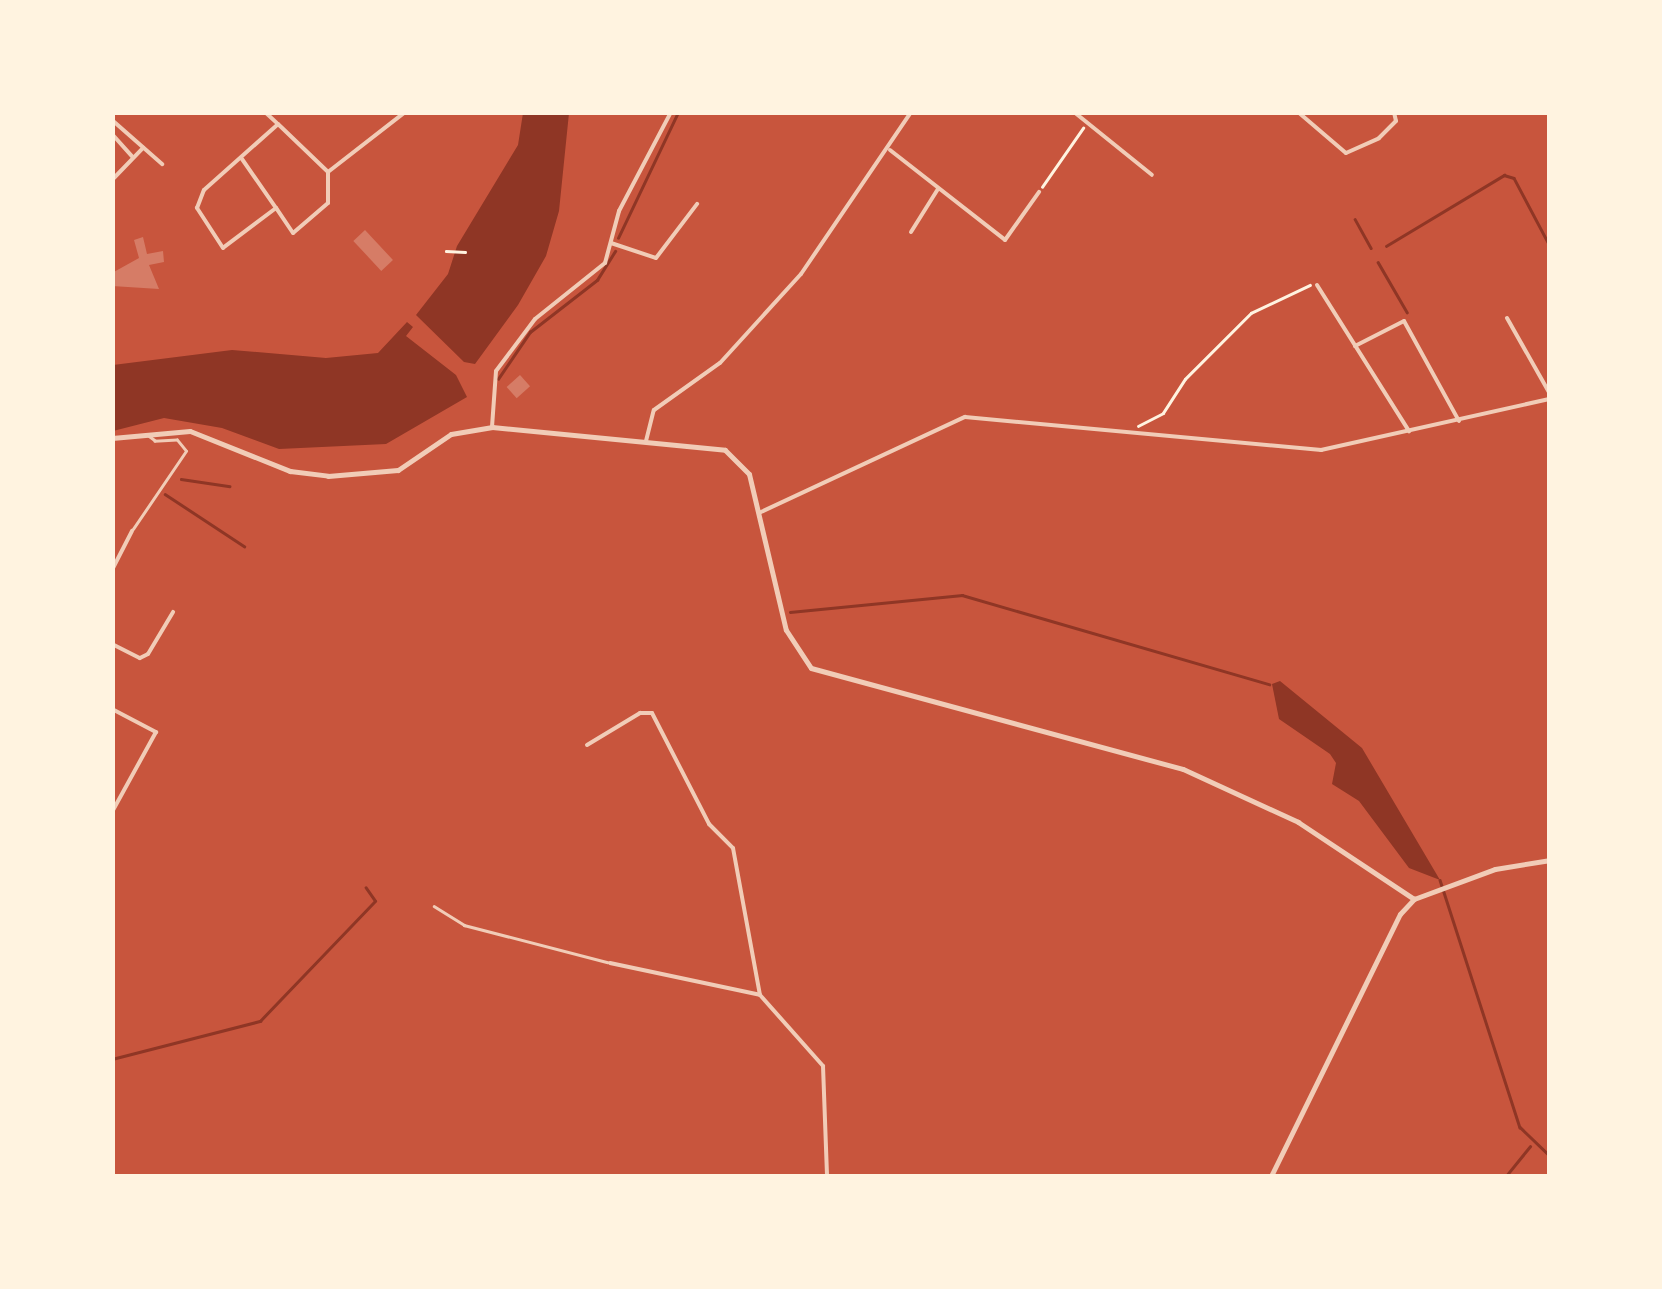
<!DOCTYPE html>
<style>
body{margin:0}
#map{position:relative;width:1662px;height:1289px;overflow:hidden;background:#c8553d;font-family:"Fira Sans",sans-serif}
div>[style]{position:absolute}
.water>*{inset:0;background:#8f3625}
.stream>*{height:2.5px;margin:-1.25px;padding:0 1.25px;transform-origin:1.25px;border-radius:1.25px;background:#8f3625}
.building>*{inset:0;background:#d67c66;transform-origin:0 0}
.path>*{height:2.5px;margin:-1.25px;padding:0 1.25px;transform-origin:1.25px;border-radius:1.25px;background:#fff3e0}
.service>*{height:2.5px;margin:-1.25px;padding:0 1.25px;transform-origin:1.25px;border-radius:1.25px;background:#f1ccb7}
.minor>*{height:4px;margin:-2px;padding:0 2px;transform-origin:2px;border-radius:2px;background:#f1ccb7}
.tertiary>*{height:5px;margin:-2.5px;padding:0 2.5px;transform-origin:2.5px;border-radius:2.5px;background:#f1ccb7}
span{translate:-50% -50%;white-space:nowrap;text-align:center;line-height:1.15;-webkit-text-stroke:10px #fff3e0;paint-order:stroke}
.frame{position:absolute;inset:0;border:115px solid #fff3e0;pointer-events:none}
</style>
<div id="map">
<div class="water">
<i style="clip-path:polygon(523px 113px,569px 113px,559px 211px,546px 256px,518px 305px,475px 364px,464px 362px,416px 315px,448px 274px,457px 246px,518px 145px)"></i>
<i style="clip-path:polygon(407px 322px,413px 327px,406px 336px,456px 375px,467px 397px,386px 444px,279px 449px,222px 428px,164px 418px,113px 431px,113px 365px,232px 350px,326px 358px,378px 353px)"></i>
<i style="clip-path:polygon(1280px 681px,1362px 748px,1440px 880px,1409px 868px,1359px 801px,1332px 784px,1336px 763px,1330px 754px,1279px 719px,1272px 684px)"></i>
</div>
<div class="stream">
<i style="left:1355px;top:219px;width:33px;rotate:61deg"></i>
<i style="left:618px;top:238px;width:140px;rotate:-64.5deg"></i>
<i style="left:1386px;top:246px;width:138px;rotate:-31deg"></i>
<i style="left:1504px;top:175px;width:10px;rotate:17deg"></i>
<i style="left:1514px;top:178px;width:77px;rotate:62.1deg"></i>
<i style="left:1378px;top:262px;width:58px;rotate:59.9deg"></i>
<i style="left:498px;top:379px;width:57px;rotate:-55.8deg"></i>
<i style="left:530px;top:332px;width:85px;rotate:-37.8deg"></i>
<i style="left:597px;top:280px;width:34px;rotate:-58deg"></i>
<i style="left:181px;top:479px;width:49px;rotate:8.3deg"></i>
<i style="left:165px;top:494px;width:95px;rotate:33.4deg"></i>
<i style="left:790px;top:612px;width:173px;rotate:-5.6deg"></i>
<i style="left:962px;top:595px;width:320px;rotate:16.2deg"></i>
<i style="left:1440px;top:880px;width:260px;rotate:72.1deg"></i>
<i style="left:1520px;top:1127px;width:42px;rotate:44deg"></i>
<i style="left:112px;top:1059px;width:153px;rotate:-14.4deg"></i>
<i style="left:260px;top:1021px;width:166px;rotate:-46.2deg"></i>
<i style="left:375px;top:901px;width:16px;rotate:-125deg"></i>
<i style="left:1506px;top:1176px;width:38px;rotate:-51deg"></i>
</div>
<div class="building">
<i style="left:365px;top:230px;width:41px;height:16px;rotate:47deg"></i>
<i style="clip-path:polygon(143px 237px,147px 254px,163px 251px,164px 262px,149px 265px,159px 289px,112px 286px,112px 273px,139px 258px,134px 240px)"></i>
<i style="left:520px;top:375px;width:15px;height:18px;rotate:48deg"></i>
</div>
<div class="path">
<i style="left:1042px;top:187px;width:72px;rotate:-55.2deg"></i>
<i style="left:446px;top:251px;width:19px;rotate:3deg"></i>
<i style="left:1138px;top:426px;width:28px;rotate:-27deg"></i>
<i style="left:1163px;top:413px;width:40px;rotate:-57.1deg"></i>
<i style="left:1185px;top:379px;width:93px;rotate:-45deg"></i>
<i style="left:1251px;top:313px;width:65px;rotate:-25.4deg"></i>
</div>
<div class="service">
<i style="left:133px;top:529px;width:94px;rotate:-55.8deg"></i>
<i style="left:186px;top:451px;width:14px;rotate:-129deg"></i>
<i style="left:177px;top:440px;width:22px;rotate:177deg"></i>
<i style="left:155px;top:441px;width:10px;rotate:-143deg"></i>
<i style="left:434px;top:906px;width:36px;rotate:32deg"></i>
<i style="left:464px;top:925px;width:148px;rotate:14.5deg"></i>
</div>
<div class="minor">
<i style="left:265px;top:112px;width:16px;rotate:43deg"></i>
<i style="left:1074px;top:112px;width:100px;rotate:38.9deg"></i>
<i style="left:1298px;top:112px;width:63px;rotate:40.5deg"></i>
<i style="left:1346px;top:153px;width:36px;rotate:-24deg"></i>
<i style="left:1379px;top:138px;width:24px;rotate:-45deg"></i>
<i style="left:1396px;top:121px;width:9px;rotate:-103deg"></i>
<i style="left:112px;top:120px;width:67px;rotate:41.3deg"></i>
<i style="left:278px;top:124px;width:69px;rotate:43.8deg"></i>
<i style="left:328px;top:172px;width:31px;rotate:90deg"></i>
<i style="left:328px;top:203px;width:46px;rotate:139.4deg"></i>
<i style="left:293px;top:233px;width:30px;rotate:-124deg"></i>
<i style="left:276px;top:208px;width:66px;rotate:143deg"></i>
<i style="left:223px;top:248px;width:48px;rotate:-123deg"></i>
<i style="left:197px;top:208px;width:19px;rotate:-69deg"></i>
<i style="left:204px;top:190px;width:99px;rotate:-41.7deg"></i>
<i style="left:112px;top:134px;width:30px;rotate:48deg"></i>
<i style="left:890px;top:150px;width:146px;rotate:38deg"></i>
<i style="left:1005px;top:240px;width:59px;rotate:-54.7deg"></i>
<i style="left:242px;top:159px;width:60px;rotate:55.2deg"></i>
<i style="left:328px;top:172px;width:98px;rotate:-37.9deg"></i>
<i style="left:112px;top:180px;width:45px;rotate:-45.9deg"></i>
<i style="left:911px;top:232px;width:51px;rotate:-57.9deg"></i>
<i style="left:611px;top:243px;width:47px;rotate:18.4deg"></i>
<i style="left:656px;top:258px;width:68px;rotate:-52.8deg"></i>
<i style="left:1317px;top:285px;width:173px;rotate:57.8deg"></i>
<i style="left:1507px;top:318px;width:87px;rotate:60.5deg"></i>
<i style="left:1355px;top:346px;width:55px;rotate:-27deg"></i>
<i style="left:1404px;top:321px;width:114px;rotate:61.2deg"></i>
<i style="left:492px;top:427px;width:56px;rotate:-85.9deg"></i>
<i style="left:496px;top:371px;width:65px;rotate:-53.1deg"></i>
<i style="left:535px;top:319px;width:90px;rotate:-38.7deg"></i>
<i style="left:605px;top:263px;width:54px;rotate:-74.9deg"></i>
<i style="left:619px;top:211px;width:112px;rotate:-62.3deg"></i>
<i style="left:646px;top:441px;width:32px;rotate:-76deg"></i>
<i style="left:654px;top:410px;width:81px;rotate:-35.5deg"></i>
<i style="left:720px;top:363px;width:120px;rotate:-47.7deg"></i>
<i style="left:801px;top:274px;width:196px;rotate:-55.8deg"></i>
<i style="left:761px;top:512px;width:225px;rotate:-25deg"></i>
<i style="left:965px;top:417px;width:358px;rotate:5.3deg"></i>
<i style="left:1321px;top:450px;width:235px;rotate:-12.6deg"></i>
<i style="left:112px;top:570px;width:44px;rotate:-62.9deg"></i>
<i style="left:112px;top:644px;width:31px;rotate:27deg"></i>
<i style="left:140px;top:658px;width:9px;rotate:-27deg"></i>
<i style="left:148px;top:654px;width:49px;rotate:-59.2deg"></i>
<i style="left:112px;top:709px;width:50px;rotate:27.6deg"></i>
<i style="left:156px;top:732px;width:91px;rotate:118.8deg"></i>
<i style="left:587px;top:745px;width:62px;rotate:-31.1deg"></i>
<i style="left:640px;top:713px;width:12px"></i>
<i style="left:652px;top:713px;width:125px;rotate:62.8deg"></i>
<i style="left:709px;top:824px;width:34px;rotate:45deg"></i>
<i style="left:733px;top:848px;width:149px;rotate:79.6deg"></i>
<i style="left:760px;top:995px;width:95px;rotate:48.4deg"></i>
<i style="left:823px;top:1066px;width:110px;rotate:87.9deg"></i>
<i style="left:610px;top:963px;width:153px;rotate:12deg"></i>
</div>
<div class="tertiary">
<i style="left:112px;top:438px;width:78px;rotate:-5.1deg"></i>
<i style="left:190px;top:431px;width:108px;rotate:21.8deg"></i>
<i style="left:290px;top:471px;width:38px;rotate:7deg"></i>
<i style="left:328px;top:476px;width:70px;rotate:-4.9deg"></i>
<i style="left:398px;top:470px;width:64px;rotate:-34.2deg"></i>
<i style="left:451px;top:434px;width:42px;rotate:-9.7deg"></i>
<i style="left:492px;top:427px;width:234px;rotate:5.6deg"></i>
<i style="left:725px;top:450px;width:34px;rotate:45deg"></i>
<i style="left:749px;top:474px;width:160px;rotate:76.7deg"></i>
<i style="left:786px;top:630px;width:45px;rotate:56.7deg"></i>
<i style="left:811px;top:668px;width:385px;rotate:15.2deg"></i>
<i style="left:1183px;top:769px;width:127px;rotate:24.7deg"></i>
<i style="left:1298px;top:822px;width:139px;rotate:33.6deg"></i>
<i style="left:1271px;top:1176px;width:292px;rotate:-63.8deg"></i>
<i style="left:1400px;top:914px;width:21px;rotate:-47deg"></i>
<i style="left:1414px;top:899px;width:86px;rotate:-20.3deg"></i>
<i style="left:1495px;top:869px;width:56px;rotate:-9.3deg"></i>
</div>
<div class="frame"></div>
</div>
